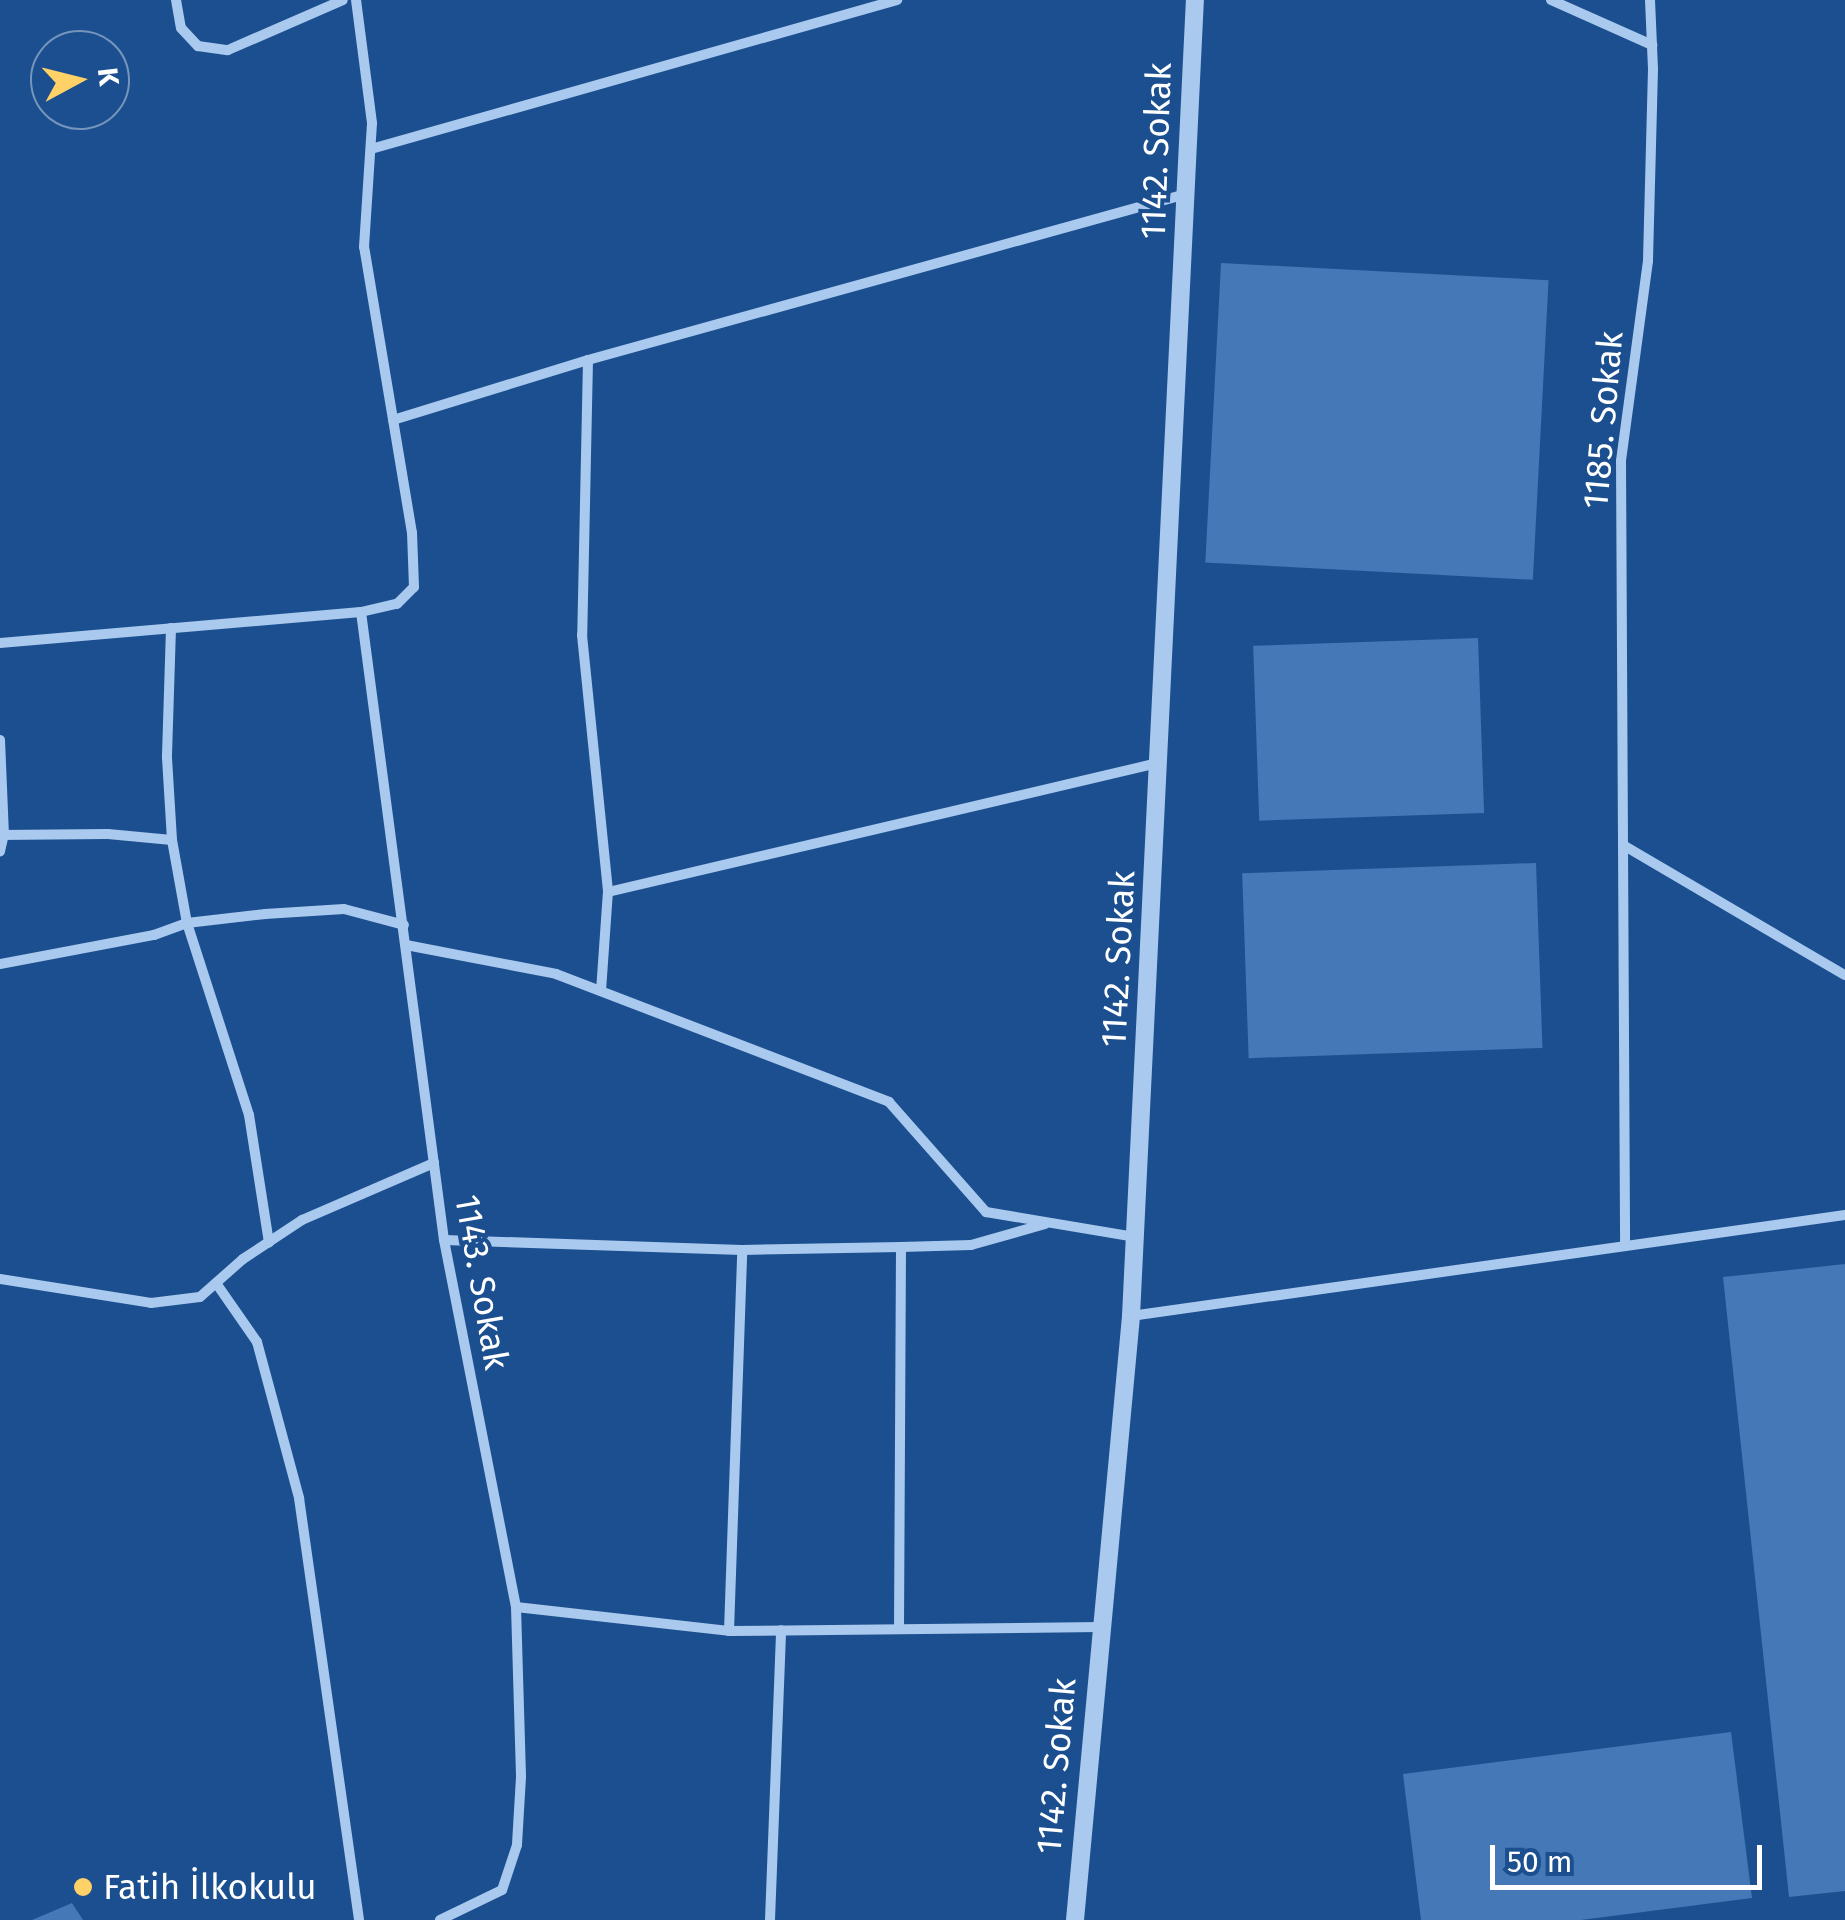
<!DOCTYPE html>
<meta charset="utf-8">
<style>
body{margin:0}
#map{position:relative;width:1845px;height:1920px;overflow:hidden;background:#1b4f8f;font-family:"Fira Sans",sans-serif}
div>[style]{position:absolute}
.building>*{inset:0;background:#4478b7;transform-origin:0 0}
.minor>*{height:10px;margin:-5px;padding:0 5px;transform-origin:5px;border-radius:5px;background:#a9c9ee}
.tertiary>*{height:18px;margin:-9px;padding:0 9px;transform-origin:9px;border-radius:9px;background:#a9c9ee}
.dots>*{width:28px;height:28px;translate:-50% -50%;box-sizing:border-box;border:5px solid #1b4f8f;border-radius:50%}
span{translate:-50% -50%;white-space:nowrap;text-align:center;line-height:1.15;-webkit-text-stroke:8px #1b4f8f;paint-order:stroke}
.street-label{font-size:35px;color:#fff}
.poi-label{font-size:35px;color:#fff}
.left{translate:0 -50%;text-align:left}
.north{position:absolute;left:30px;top:30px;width:100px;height:100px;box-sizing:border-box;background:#1b4f8f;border:2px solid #7695bc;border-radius:50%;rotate:83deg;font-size:28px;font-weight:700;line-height:40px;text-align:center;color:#fff}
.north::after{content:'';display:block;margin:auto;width:35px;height:45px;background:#ffd166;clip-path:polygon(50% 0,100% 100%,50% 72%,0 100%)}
.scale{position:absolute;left:1490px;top:1845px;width:272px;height:45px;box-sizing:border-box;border:5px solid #fff;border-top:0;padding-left:12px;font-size:30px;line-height:35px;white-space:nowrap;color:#fff;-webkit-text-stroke:8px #1b4f8f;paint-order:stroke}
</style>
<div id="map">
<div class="building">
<i style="left:1221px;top:263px;width:328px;height:300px;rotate:3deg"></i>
<i style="left:1478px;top:638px;width:175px;height:225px;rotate:88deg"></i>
<i style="left:1536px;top:863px;width:185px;height:294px;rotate:88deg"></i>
<i style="clip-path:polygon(1845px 1264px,1845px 1891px,1789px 1897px,1723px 1277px)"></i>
<i style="clip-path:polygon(1731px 1732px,1752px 1898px,1581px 1920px,1421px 1920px,1403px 1774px)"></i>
<i style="clip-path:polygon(72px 1903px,83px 1920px,32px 1920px)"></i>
</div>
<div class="minor">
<i style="left:176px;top:0;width:28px;rotate:80deg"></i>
<i style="left:181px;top:28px;width:25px;rotate:47deg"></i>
<i style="left:198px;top:46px;width:30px;rotate:8deg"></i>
<i style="left:228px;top:50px;width:125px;rotate:-23.5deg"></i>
<i style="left:1551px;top:0;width:111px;rotate:24deg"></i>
<i style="left:1650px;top:0;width:69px;rotate:87.5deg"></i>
<i style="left:1653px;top:69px;width:192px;rotate:91.5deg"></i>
<i style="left:1648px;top:261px;width:202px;rotate:97.7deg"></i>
<i style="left:1621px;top:461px;width:384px;rotate:89.7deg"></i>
<i style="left:1623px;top:845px;width:257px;rotate:30.4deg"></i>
<i style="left:371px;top:149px;width:547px;rotate:-15.82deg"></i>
<i style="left:588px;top:360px;width:275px;rotate:91.2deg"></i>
<i style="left:582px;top:635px;width:258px;rotate:84.2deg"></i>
<i style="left:393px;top:420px;width:204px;rotate:-17.1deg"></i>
<i style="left:588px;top:360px;width:621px;rotate:-15.51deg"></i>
<i style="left:361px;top:612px;width:633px;rotate:82.47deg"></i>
<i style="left:444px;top:1240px;width:374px;rotate:78.9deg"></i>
<i style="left:516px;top:1607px;width:170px;rotate:88.3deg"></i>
<i style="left:521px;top:1777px;width:68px;rotate:93.4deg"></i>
<i style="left:517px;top:1845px;width:47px;rotate:108.4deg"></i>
<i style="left:502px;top:1890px;width:69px;rotate:154.2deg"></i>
<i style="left:171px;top:628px;width:130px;rotate:91.8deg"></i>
<i style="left:167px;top:758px;width:82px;rotate:86.5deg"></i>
<i style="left:172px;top:840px;width:84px;rotate:79.8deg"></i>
<i style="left:187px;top:923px;width:202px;rotate:72.1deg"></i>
<i style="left:249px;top:1115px;width:129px;rotate:81.1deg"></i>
<i style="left:0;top:643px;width:362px;rotate:-4.9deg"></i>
<i style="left:361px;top:612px;width:37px;rotate:-13deg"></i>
<i style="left:397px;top:604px;width:24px;rotate:-45deg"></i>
<i style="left:414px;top:587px;width:54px;rotate:-92.1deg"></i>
<i style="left:412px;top:533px;width:290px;rotate:-99.5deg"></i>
<i style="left:364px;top:247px;width:124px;rotate:-86.3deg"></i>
<i style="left:372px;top:123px;width:124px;rotate:-97.4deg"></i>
<i style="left:0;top:740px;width:94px;rotate:87.6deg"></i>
<i style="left:4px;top:834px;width:18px;rotate:103deg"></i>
<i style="left:0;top:835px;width:108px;rotate:-0.5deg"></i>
<i style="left:108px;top:834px;width:64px;rotate:5.4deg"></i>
<i style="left:1623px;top:845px;width:401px;rotate:89.7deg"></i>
<i style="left:406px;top:945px;width:153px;rotate:10.9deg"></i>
<i style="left:556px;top:974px;width:357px;rotate:21deg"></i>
<i style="left:889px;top:1102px;width:147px;rotate:48.6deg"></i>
<i style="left:986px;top:1212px;width:152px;rotate:9.5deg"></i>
<i style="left:0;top:964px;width:157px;rotate:-10.7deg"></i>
<i style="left:154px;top:935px;width:35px;rotate:-20deg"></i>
<i style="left:187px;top:923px;width:79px;rotate:-6.6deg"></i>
<i style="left:265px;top:914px;width:79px;rotate:-3.6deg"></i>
<i style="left:344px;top:909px;width:62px;rotate:14.9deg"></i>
<i style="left:601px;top:991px;width:99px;rotate:-86deg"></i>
<i style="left:608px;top:892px;width:565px;rotate:-13.2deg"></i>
<i style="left:444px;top:1240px;width:298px;rotate:1.9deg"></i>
<i style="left:742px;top:1250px;width:159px;rotate:-1.1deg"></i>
<i style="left:901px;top:1247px;width:70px;rotate:-1.6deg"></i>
<i style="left:971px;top:1245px;width:77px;rotate:-15.8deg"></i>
<i style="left:0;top:1279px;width:153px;rotate:9deg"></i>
<i style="left:151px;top:1303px;width:49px;rotate:-7deg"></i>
<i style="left:200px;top:1297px;width:57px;rotate:-41.5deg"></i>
<i style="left:243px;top:1259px;width:71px;rotate:-33.5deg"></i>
<i style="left:302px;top:1220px;width:144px;rotate:-23.4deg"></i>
<i style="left:216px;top:1283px;width:72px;rotate:55.2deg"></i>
<i style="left:257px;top:1342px;width:162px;rotate:74.9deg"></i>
<i style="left:299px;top:1498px;width:426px;rotate:81.9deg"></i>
<i style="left:1131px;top:1316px;width:721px;rotate:-8.05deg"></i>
<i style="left:516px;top:1607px;width:214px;rotate:6.4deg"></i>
<i style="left:729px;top:1631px;width:371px;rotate:-0.6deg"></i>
<i style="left:899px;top:1629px;width:382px;rotate:-89.7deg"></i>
<i style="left:729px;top:1631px;width:381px;rotate:-88deg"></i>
<i style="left:770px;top:1920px;width:290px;rotate:-87.8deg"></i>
</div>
<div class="tertiary">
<i style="left:1075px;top:1920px;width:607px;rotate:-84.7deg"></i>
<i style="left:1131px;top:1316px;width:1318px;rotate:-87.22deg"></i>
</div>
<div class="dots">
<i style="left:83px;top:1887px;background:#ffd166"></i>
</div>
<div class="street-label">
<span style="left:1156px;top:151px;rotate:-88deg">1142. Sokak</span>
<span style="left:1603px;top:420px;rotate:-85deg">1185. Sokak</span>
<span style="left:1118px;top:959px;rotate:-87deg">1142. Sokak</span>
<span style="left:482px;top:1282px;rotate:80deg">1143. Sokak</span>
<span style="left:1056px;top:1766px;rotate:-85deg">1142. Sokak</span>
</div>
<div class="poi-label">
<span class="left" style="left:103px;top:1887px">Fatih İlkokulu</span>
</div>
<div class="north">K</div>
<div class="scale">50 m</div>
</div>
